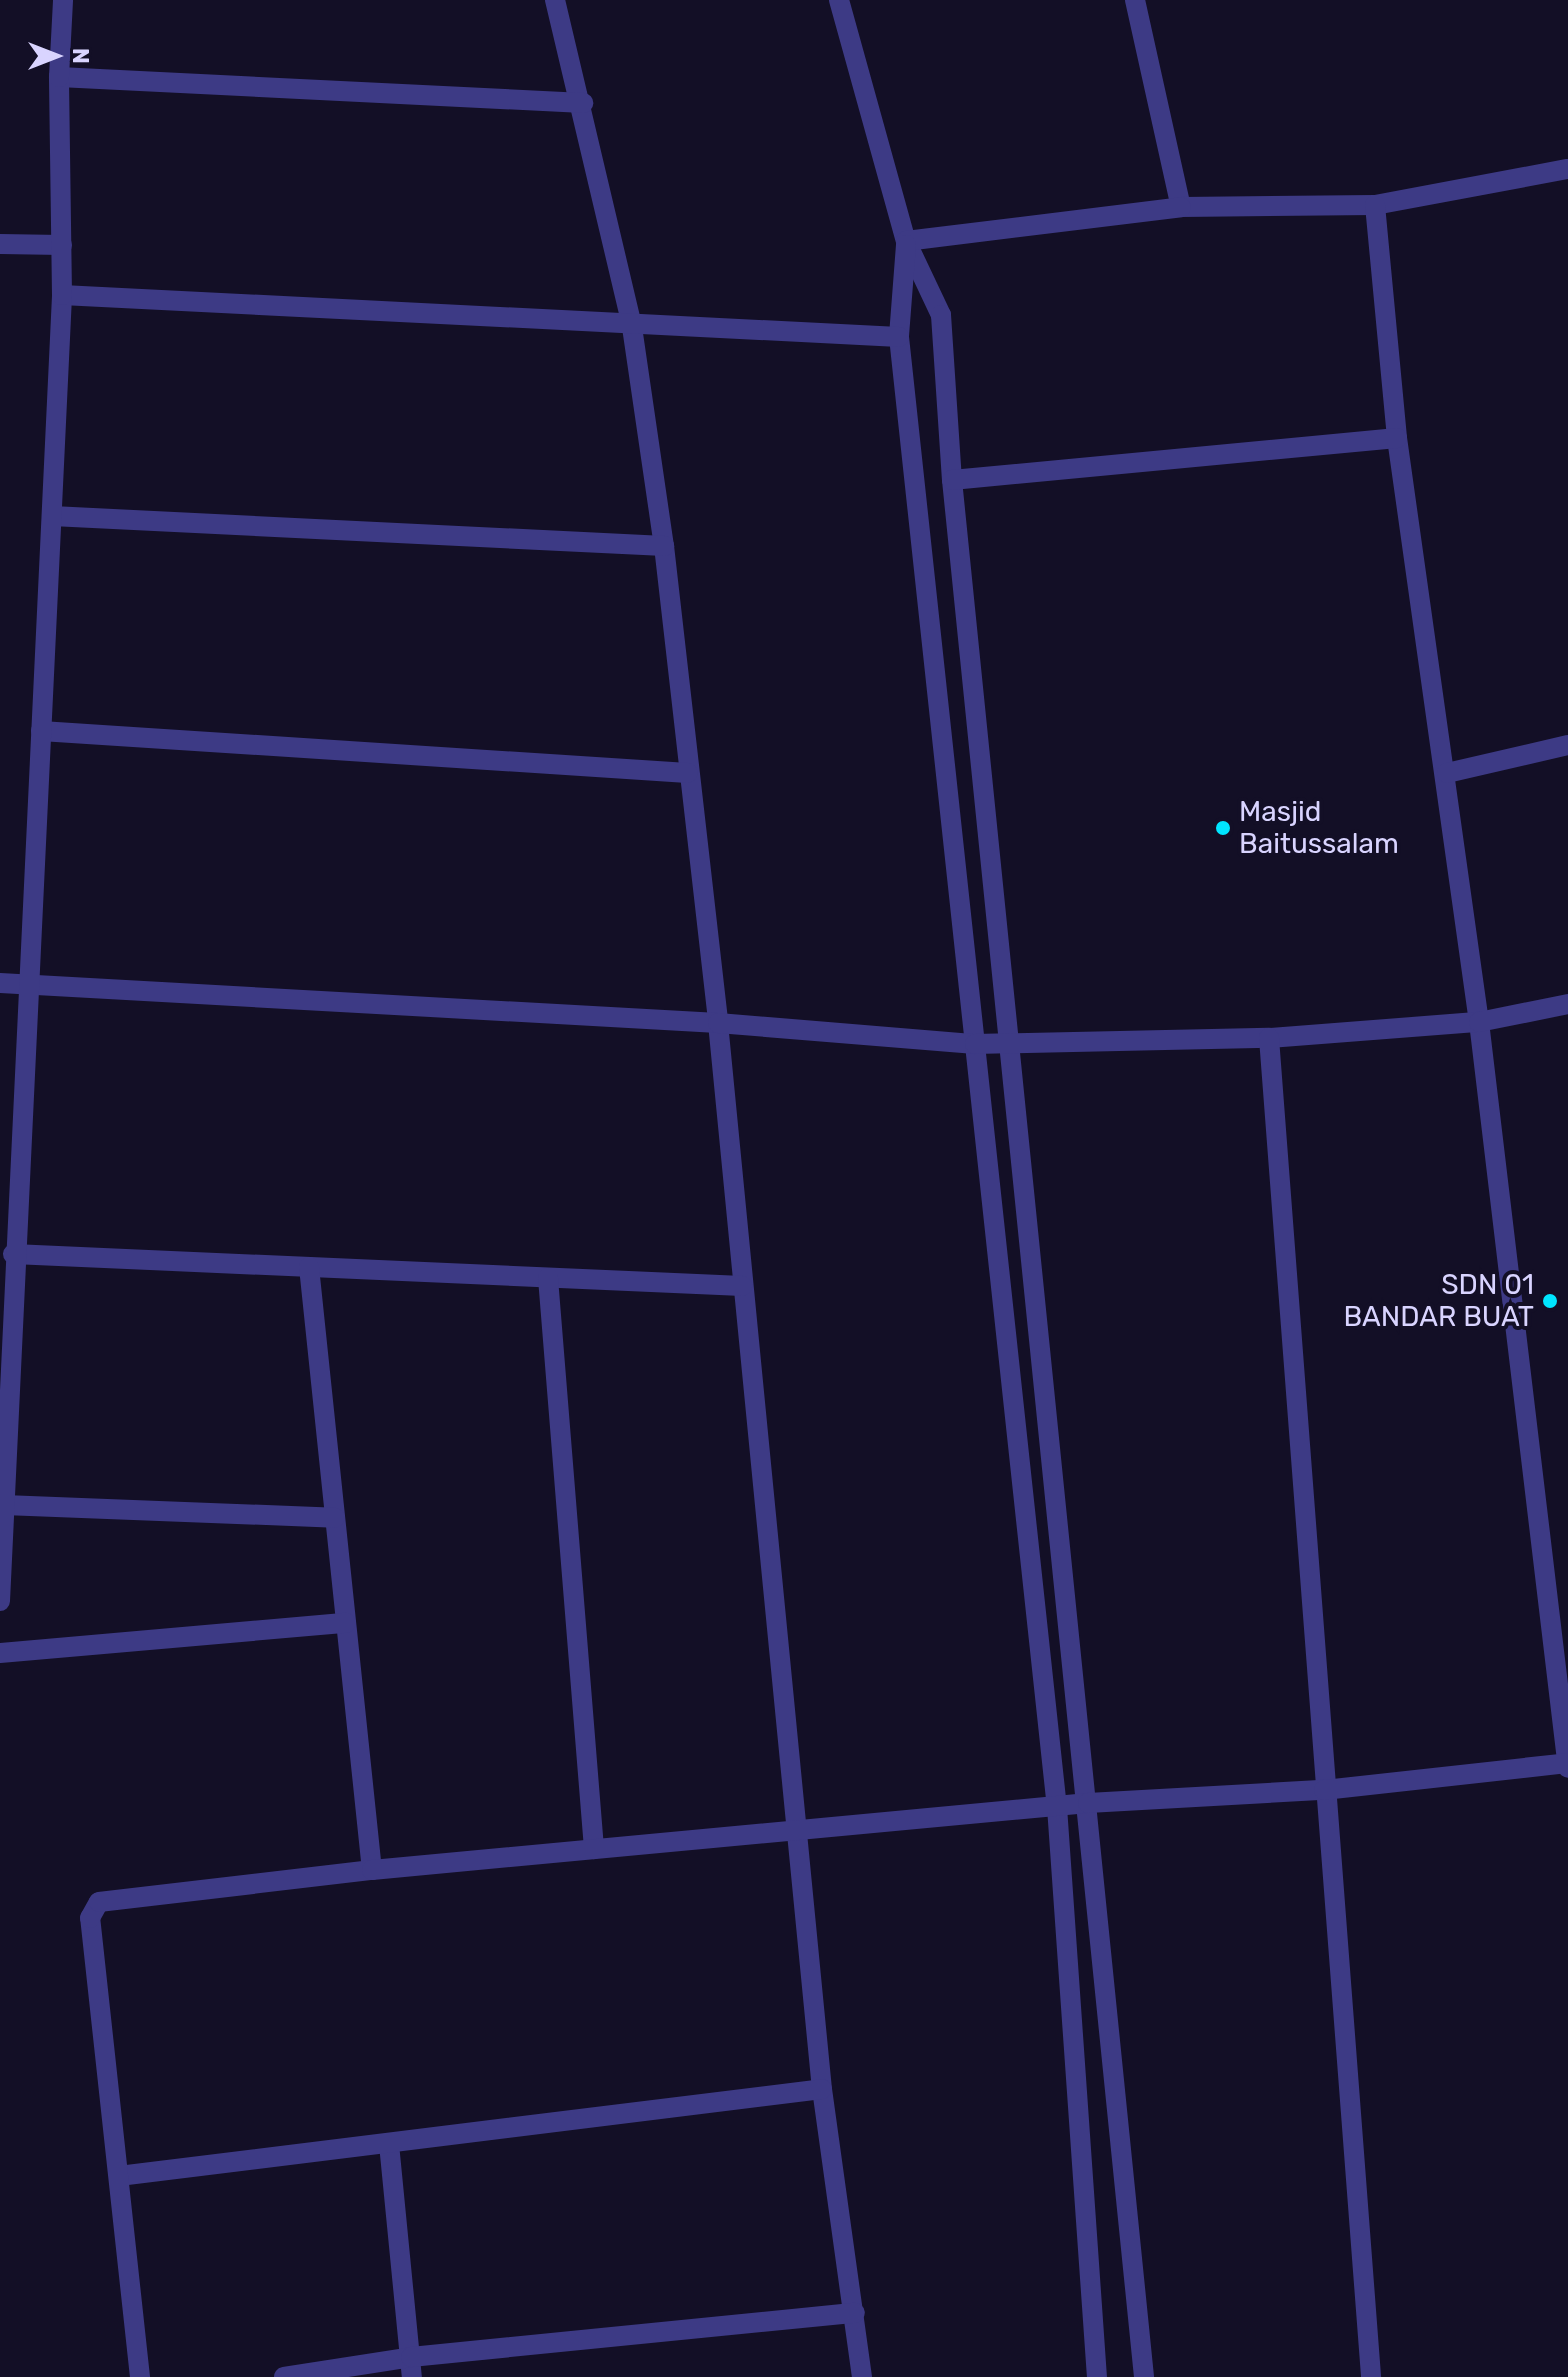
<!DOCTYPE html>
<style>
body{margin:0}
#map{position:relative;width:1568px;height:2377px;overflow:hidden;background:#130f26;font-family:Rubik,sans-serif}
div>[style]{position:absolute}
.minor>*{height:20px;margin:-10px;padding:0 10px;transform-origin:10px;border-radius:10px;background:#3d3a85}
.dots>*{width:22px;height:22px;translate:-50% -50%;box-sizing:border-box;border:4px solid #130f26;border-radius:50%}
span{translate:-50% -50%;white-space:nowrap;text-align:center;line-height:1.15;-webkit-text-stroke:8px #130f26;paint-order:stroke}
.poi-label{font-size:28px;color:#d9d4ff}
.left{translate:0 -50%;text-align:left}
.right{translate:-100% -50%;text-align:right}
.north{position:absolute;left:16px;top:16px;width:80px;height:80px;-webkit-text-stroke:6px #130f26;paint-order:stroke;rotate:90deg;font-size:22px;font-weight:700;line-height:32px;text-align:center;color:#d9d4ff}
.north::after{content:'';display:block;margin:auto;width:28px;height:36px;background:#d9d4ff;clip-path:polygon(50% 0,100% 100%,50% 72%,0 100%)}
</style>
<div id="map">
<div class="minor">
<i style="left:555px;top:0;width:336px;rotate:76.7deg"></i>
<i style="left:632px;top:327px;width:221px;rotate:81.7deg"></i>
<i style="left:664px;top:546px;width:480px;rotate:83.5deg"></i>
<i style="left:718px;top:1023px;width:1071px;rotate:84.43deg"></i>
<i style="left:822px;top:2089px;width:291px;rotate:82.1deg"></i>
<i style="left:839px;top:0;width:250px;rotate:74.5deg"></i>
<i style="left:906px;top:241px;width:82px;rotate:64.7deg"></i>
<i style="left:941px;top:315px;width:165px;rotate:86.2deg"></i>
<i style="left:952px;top:480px;width:1907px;rotate:84.22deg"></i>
<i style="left:1135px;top:0;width:212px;rotate:77.5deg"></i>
<i style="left:1181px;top:207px;width:194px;rotate:-0.6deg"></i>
<i style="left:1375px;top:205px;width:196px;rotate:-10.6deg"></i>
<i style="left:59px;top:77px;width:525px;rotate:2.84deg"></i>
<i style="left:1375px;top:205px;width:234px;rotate:84.6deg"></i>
<i style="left:1397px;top:438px;width:590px;rotate:82.01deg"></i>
<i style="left:1479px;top:1022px;width:751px;rotate:83.2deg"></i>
<i style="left:906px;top:241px;width:277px;rotate:-7deg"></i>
<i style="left:0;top:244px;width:62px;rotate:0.9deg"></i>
<i style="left:906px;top:245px;width:92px;rotate:94.4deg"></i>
<i style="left:899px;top:337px;width:1478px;rotate:83.87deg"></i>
<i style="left:1057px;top:1807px;width:571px;rotate:85.99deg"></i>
<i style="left:62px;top:295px;width:838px;rotate:2.87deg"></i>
<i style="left:952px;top:480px;width:447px;rotate:-5.4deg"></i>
<i style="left:52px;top:516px;width:613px;rotate:2.81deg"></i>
<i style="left:41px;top:731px;width:648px;rotate:3.71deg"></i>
<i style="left:1447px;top:773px;width:124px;rotate:-13deg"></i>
<i style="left:0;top:983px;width:719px;rotate:3.19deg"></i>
<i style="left:718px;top:1023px;width:258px;rotate:4.7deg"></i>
<i style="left:975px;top:1044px;width:294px;rotate:-1.2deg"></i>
<i style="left:1269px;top:1038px;width:211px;rotate:-4.4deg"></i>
<i style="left:1479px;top:1022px;width:91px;rotate:-11.4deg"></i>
<i style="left:1269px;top:1038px;width:1343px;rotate:85.64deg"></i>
<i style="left:13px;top:1254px;width:730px;rotate:2.51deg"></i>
<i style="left:309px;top:1267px;width:606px;rotate:84.04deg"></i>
<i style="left:548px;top:1278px;width:573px;rotate:85.39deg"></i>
<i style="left:4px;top:1505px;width:331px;rotate:2.2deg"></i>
<i style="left:0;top:1601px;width:1307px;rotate:-87.28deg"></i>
<i style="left:62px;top:295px;width:218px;rotate:-90.8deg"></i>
<i style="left:59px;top:77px;width:77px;rotate:-87deg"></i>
<i style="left:0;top:1653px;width:347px;rotate:-5deg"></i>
<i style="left:389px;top:2144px;width:234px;rotate:84.4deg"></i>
<i style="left:119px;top:2176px;width:708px;rotate:-7.05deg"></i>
<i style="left:140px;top:2377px;width:462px;rotate:-96.2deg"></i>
<i style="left:90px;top:1918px;width:18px;rotate:-61deg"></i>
<i style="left:99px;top:1902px;width:275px;rotate:-6.7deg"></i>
<i style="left:372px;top:1870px;width:719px;rotate:-5.35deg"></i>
<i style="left:1088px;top:1803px;width:236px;rotate:-3.2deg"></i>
<i style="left:1324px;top:1790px;width:245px;rotate:-6.3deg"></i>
<i style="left:284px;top:2377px;width:129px;rotate:-8.9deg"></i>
<i style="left:411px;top:2357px;width:446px;rotate:-5.7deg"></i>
</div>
<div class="dots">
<i style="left:1223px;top:828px;background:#00e5ff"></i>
<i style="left:1550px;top:1301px;background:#00e5ff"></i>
</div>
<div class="poi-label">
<span class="left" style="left:1239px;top:828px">Masjid<br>Baitussalam</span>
<span class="right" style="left:1534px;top:1301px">SDN 01<br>BANDAR BUAT</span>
</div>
<div class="north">N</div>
</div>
